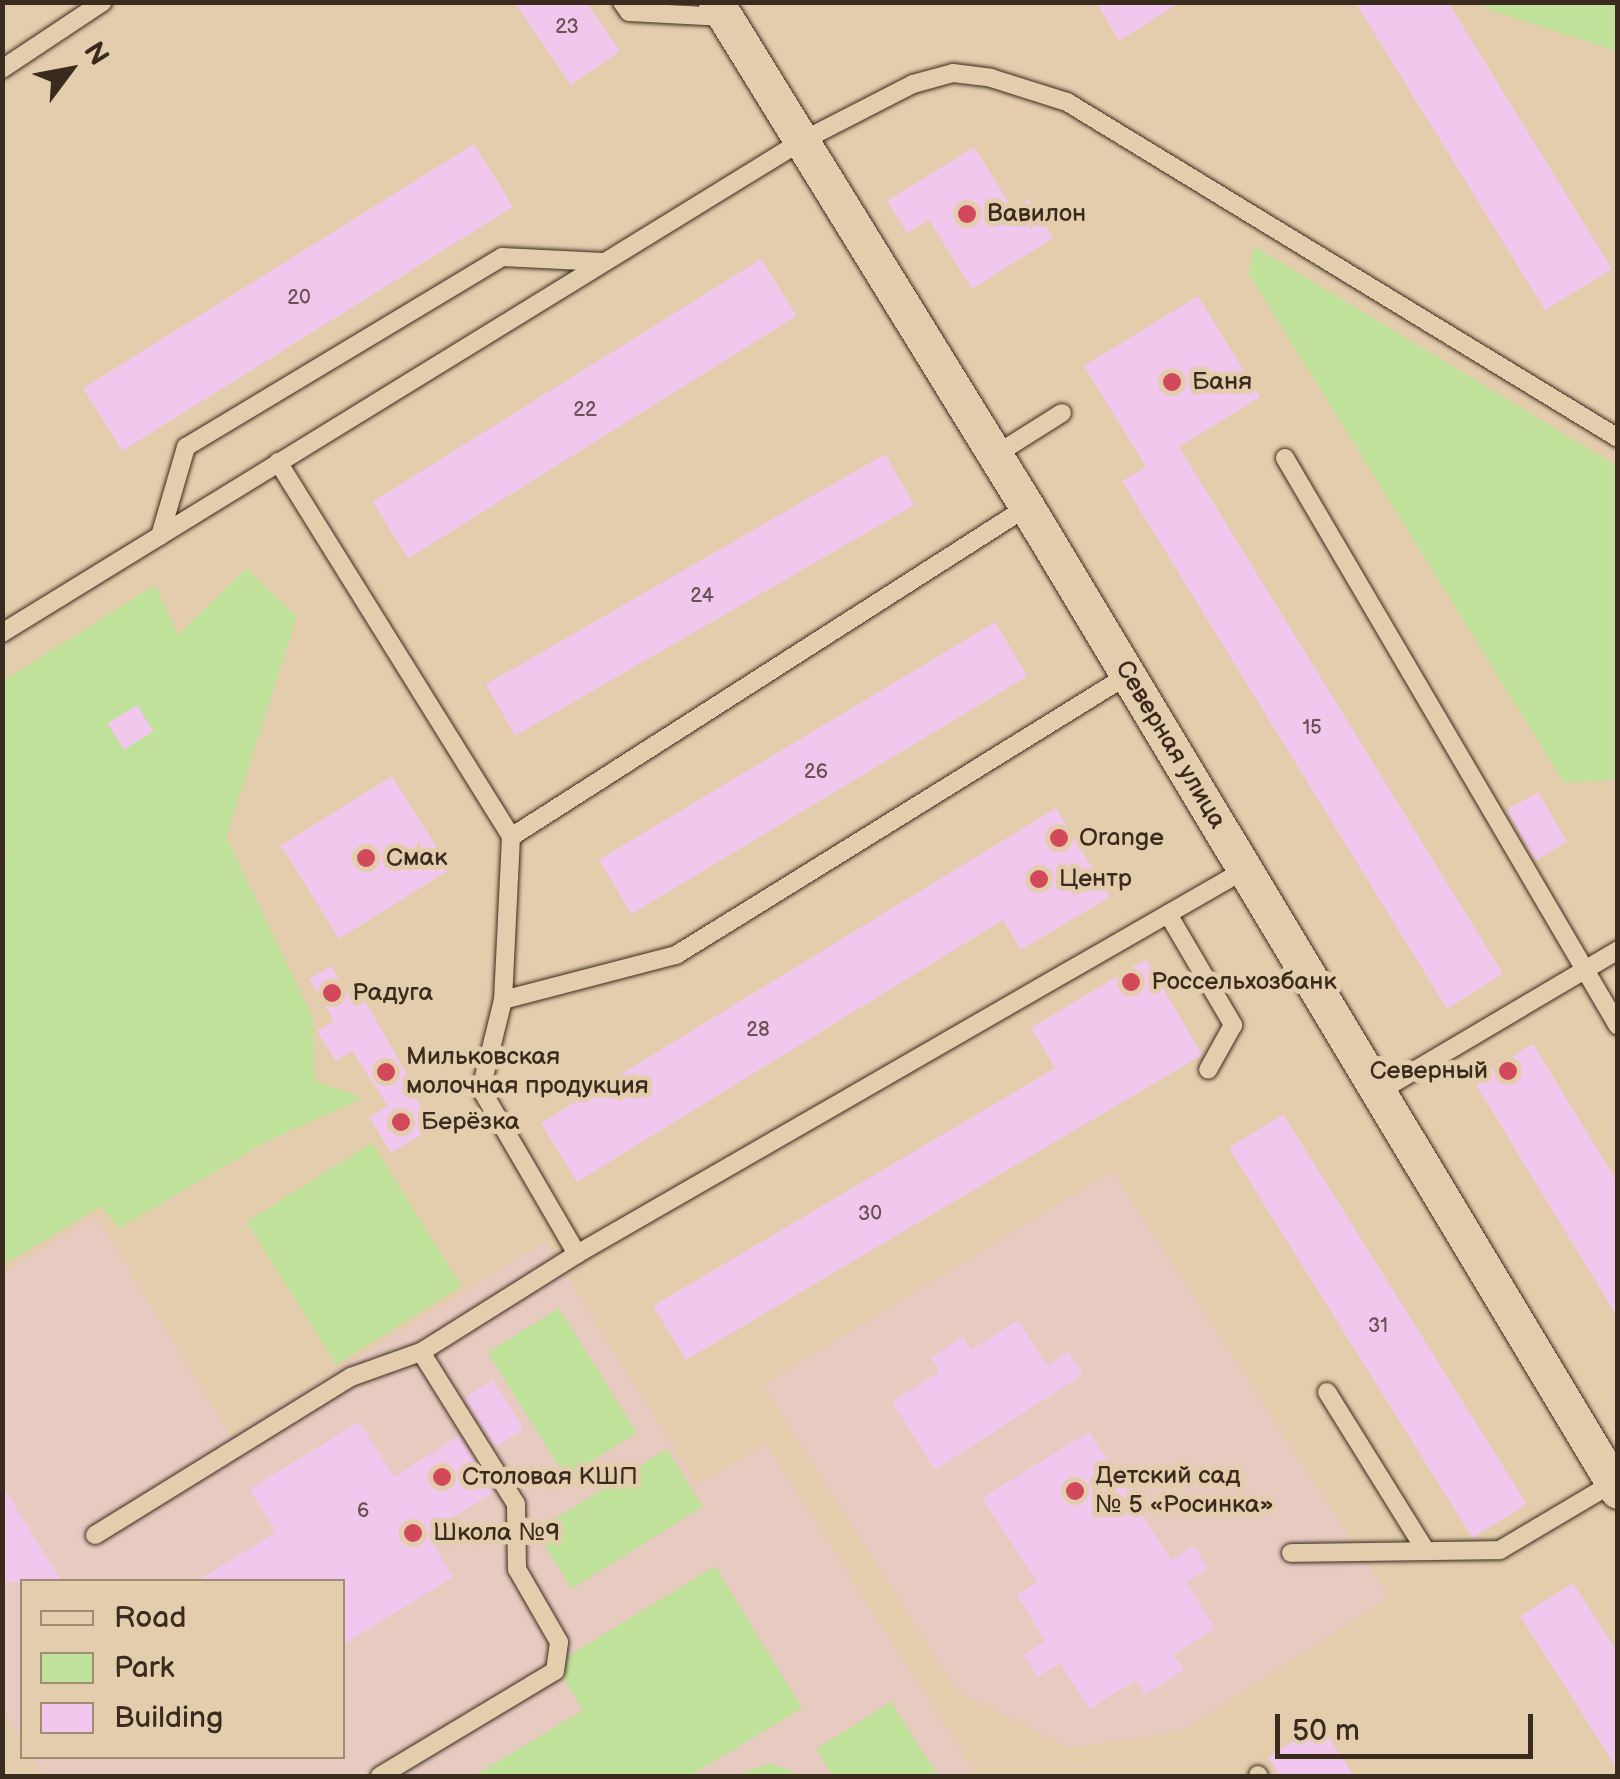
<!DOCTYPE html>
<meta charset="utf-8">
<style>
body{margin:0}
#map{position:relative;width:1620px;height:1779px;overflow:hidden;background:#e3cdac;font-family:"Balsamiq Sans",sans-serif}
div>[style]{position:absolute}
.built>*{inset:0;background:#e8cbc0}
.green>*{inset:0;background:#bfe19a;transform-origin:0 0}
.building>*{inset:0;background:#f2c7ee;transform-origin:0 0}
.roads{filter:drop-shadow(0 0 2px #3b2a1e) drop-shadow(0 0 2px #3b2a1e)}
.lane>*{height:18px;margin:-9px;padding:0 9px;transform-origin:9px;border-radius:9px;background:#e3cdac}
.street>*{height:35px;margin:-17.5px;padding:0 17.5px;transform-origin:17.5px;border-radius:17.5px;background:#e3cdac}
.dots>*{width:28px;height:28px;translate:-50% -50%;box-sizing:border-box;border:5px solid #e3cdac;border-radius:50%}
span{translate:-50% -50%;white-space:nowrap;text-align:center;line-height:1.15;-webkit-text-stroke:10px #e3cdac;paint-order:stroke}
.number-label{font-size:20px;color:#695152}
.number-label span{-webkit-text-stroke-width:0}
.poi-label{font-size:25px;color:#3b2a1e}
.left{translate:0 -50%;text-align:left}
.right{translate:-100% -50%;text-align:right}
.street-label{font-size:25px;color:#3b2a1e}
.frame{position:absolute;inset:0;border:5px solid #3b2a1e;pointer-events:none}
.legend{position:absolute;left:20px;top:1579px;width:325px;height:180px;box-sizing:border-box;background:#e3cdac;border:2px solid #a08c73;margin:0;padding:12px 18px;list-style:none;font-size:30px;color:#3b2a1e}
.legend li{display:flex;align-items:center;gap:20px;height:50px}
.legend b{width:50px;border:2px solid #a08c73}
.north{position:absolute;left:20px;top:20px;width:100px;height:100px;-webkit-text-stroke:8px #e3cdac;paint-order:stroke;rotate:58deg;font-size:28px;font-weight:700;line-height:40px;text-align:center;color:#3b2a1e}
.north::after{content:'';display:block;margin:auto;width:35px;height:45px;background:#3b2a1e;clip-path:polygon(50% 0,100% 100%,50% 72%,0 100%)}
.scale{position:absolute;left:1275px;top:1714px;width:258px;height:45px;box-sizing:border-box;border:5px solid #3b2a1e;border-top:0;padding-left:12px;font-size:30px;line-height:35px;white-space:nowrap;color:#3b2a1e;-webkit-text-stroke:8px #e3cdac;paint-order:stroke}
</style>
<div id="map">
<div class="built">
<i style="clip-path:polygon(1112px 1171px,1389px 1597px,1183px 1731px,1069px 1748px,957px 1691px,763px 1385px)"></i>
<i style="clip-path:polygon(96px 1216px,231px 1436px,545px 1242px,697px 1485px,766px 1444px,977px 1776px,44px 1776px,31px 1757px,342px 1756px,342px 1582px,22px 1582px,22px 1742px,3px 1709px,3px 1273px)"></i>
</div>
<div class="green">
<i style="clip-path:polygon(1480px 3px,1617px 3px,1617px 51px,1490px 10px)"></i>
<i style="clip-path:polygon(1254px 246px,1617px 466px,1617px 780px,1564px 783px,1249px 274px)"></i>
<i style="clip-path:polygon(246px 568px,297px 617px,226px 837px,312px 1016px,315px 1081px,363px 1098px,266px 1142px,119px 1228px,101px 1206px,3px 1265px,2px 856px,7px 855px,2px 836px,3px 681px,155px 585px,178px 635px)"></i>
<i style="left:372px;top:1143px;width:169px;height:148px;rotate:58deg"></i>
<i style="left:559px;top:1308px;width:147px;height:84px;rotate:58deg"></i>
<i style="left:667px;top:1449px;width:68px;height:155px;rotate:58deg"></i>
<i style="clip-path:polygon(715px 1566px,802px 1708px,690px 1776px,474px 1776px,583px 1710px,555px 1664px)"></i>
<i style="clip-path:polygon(891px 1702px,938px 1776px,833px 1776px,816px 1749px)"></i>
<i style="clip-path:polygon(771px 1763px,801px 1776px,733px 1776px)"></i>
</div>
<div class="building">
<i style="clip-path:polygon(514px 2px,586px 2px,620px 51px,571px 85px)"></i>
<i style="clip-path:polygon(1096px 2px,1181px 2px,1119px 41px)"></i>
<i style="clip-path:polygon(1355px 2px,1448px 2px,1612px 269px,1545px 310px)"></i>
<i style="left:474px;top:144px;width:74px;height:461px;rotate:58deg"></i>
<i style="clip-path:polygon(974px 147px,1013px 209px,1029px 199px,1053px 238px,972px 289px,929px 220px,907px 233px,887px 201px)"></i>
<i style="left:761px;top:259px;width:67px;height:458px;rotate:58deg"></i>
<i style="clip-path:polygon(1198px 296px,1260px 397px,1179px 447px,1503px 974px,1447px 1009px,1122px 481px,1146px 467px,1084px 366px)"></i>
<i style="left:885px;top:454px;width:59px;height:461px;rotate:60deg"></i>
<i style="left:995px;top:622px;width:63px;height:462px;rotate:59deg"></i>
<i style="left:137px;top:705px;width:31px;height:35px;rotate:58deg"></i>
<i style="left:392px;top:776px;width:110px;height:131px;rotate:58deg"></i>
<i style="left:1538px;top:792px;width:58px;height:36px;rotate:60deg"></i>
<i style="clip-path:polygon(1056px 808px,1110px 897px,1021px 950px,1003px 920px,577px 1182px,541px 1123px)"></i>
<i style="clip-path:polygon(1146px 959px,1202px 1055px,686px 1360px,653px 1306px,1055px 1068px,1031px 1028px)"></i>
<i style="clip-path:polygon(331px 966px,356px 1007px,365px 1001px,407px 1074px,402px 1077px,434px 1127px,391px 1153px,369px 1117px,388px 1106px,352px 1051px,336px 1061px,317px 1031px,334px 1021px,309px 979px)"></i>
<i style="clip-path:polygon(1533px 1044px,1618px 1183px,1618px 1318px,1473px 1080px)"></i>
<i style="left:1283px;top:1114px;width:460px;height:64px;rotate:58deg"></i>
<i style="clip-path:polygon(1018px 1320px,1047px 1366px,1069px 1352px,1083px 1374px,935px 1470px,892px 1402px,939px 1372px,931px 1358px,963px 1337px,971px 1350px)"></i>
<i style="left:493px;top:1380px;width:58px;height:33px;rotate:58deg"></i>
<i style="clip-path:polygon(359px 1422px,394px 1477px,459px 1436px,494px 1492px,427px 1533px,453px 1577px,342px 1645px,342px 1582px,196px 1582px,276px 1532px,250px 1489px)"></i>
<i style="clip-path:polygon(1089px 1432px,1171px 1560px,1194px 1546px,1208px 1568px,1186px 1582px,1215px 1628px,1174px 1655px,1184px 1670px,1145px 1695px,1136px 1680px,1089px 1709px,1060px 1663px,1038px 1677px,1024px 1655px,1045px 1641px,1017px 1595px,1037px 1582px,982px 1498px)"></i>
<i style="clip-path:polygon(2px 1485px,62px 1582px,2px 1582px)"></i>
<i style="clip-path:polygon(1573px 1583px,1618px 1653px,1618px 1770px,1520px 1616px)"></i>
<i style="clip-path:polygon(1320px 1724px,1354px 1776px,1280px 1776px,1268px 1757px)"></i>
</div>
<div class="roads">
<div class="lane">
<i style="left:622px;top:2px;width:12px;rotate:55deg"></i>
<i style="left:629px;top:12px;width:96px;rotate:3deg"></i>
<i style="left:2px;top:69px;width:121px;rotate:-33.6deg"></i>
<i style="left:995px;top:455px;width:79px;rotate:-32.1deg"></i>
<i style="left:1285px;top:458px;width:658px;rotate:59.62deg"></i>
<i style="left:278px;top:462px;width:441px;rotate:58.1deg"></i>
<i style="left:511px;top:837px;width:163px;rotate:92.8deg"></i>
<i style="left:503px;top:1000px;width:92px;rotate:103.9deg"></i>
<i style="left:481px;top:1089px;width:191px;rotate:59.8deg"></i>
<i style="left:577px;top:1254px;width:772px;rotate:-29.92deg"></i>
<i style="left:160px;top:536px;width:93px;rotate:-73.7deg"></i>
<i style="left:186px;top:447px;width:369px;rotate:-31deg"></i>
<i style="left:502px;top:257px;width:101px;rotate:2.8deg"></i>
<i style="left:2px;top:633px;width:937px;rotate:-31.6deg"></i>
<i style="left:800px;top:142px;width:127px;rotate:-27.2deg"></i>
<i style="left:913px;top:84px;width:41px;rotate:-15.4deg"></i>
<i style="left:953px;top:73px;width:38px;rotate:7deg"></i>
<i style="left:991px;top:78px;width:80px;rotate:17.5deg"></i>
<i style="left:1067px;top:102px;width:645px;rotate:31.37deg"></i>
<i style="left:511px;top:837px;width:612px;rotate:-32.6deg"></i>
<i style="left:1168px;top:914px;width:129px;rotate:59.6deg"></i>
<i style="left:1233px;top:1025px;width:51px;rotate:119.1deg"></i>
<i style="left:503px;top:1000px;width:179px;rotate:-14.6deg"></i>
<i style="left:676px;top:955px;width:532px;rotate:-31.78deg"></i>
<i style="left:1380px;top:1091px;width:277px;rotate:-30.6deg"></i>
<i style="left:1327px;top:1392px;width:187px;rotate:58.1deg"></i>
<i style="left:95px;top:1535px;width:301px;rotate:-31.7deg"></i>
<i style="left:351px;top:1377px;width:74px;rotate:-19.7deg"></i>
<i style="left:421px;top:1352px;width:184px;rotate:-32.1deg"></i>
<i style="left:1291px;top:1553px;width:209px;rotate:-0.8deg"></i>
<i style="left:1500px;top:1550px;width:131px;rotate:-30.7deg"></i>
<i style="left:1258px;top:1775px;width:1px;rotate:45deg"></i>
<i style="left:380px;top:1776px;width:204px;rotate:-31deg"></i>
<i style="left:555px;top:1671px;width:29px;rotate:-82deg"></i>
<i style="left:559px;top:1642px;width:84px;rotate:-119.9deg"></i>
<i style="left:517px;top:1569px;width:65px;rotate:-90.9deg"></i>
<i style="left:516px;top:1504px;width:179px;rotate:-122deg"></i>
</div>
<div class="street">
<i style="left:716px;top:2px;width:593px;rotate:58.37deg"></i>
<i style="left:1027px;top:507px;width:1148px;rotate:59.01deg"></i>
</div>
</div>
<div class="dots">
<i style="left:967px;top:214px;background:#d1495b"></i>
<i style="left:1172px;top:382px;background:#d1495b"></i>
<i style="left:1059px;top:838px;background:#d1495b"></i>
<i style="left:366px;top:858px;background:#d1495b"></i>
<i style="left:1039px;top:879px;background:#d1495b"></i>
<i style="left:1131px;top:982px;background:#d1495b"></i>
<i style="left:332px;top:993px;background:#d1495b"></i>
<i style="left:1508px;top:1071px;background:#d1495b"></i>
<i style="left:386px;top:1072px;background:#d1495b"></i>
<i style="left:401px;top:1122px;background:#d1495b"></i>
<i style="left:442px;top:1477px;background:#d1495b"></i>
<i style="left:1075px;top:1491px;background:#d1495b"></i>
<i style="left:413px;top:1533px;background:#d1495b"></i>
</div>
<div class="number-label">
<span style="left:567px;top:27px">23</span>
<span style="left:299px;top:298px">20</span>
<span style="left:585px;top:410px">22</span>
<span style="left:702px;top:596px">24</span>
<span style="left:1312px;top:728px">15</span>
<span style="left:816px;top:772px">26</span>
<span style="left:758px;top:1030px">28</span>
<span style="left:870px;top:1214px">30</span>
<span style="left:1378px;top:1326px">31</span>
<span style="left:363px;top:1511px">6</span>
</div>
<div class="poi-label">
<span class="left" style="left:987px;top:214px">Вавилон</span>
<span class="left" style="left:1192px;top:382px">Баня</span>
<span class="left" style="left:1079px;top:838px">Orange</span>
<span class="left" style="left:386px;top:858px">Смак</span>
<span class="left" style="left:1059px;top:879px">Центр</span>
<span class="left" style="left:1151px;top:982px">Россельхозбанк</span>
<span class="left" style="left:352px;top:993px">Радуга</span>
<span class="left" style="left:406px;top:1072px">Мильковская<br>молочная продукция</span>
<span class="right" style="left:1488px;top:1071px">Северный</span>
<span class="left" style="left:421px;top:1122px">Берёзка</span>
<span class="left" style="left:462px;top:1477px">Столовая КШП</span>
<span class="left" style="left:1095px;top:1491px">Детский сад<br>№ 5 «Росинка»</span>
<span class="left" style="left:433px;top:1533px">Школа №9</span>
</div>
<div class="street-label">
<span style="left:1170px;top:745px;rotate:59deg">Северная улица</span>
</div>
<div class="frame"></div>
<ul class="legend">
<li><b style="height:12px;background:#e3cdac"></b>Road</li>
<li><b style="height:28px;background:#bfe19a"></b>Park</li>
<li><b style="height:28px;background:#f2c7ee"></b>Building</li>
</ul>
<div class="north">N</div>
<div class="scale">50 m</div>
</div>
